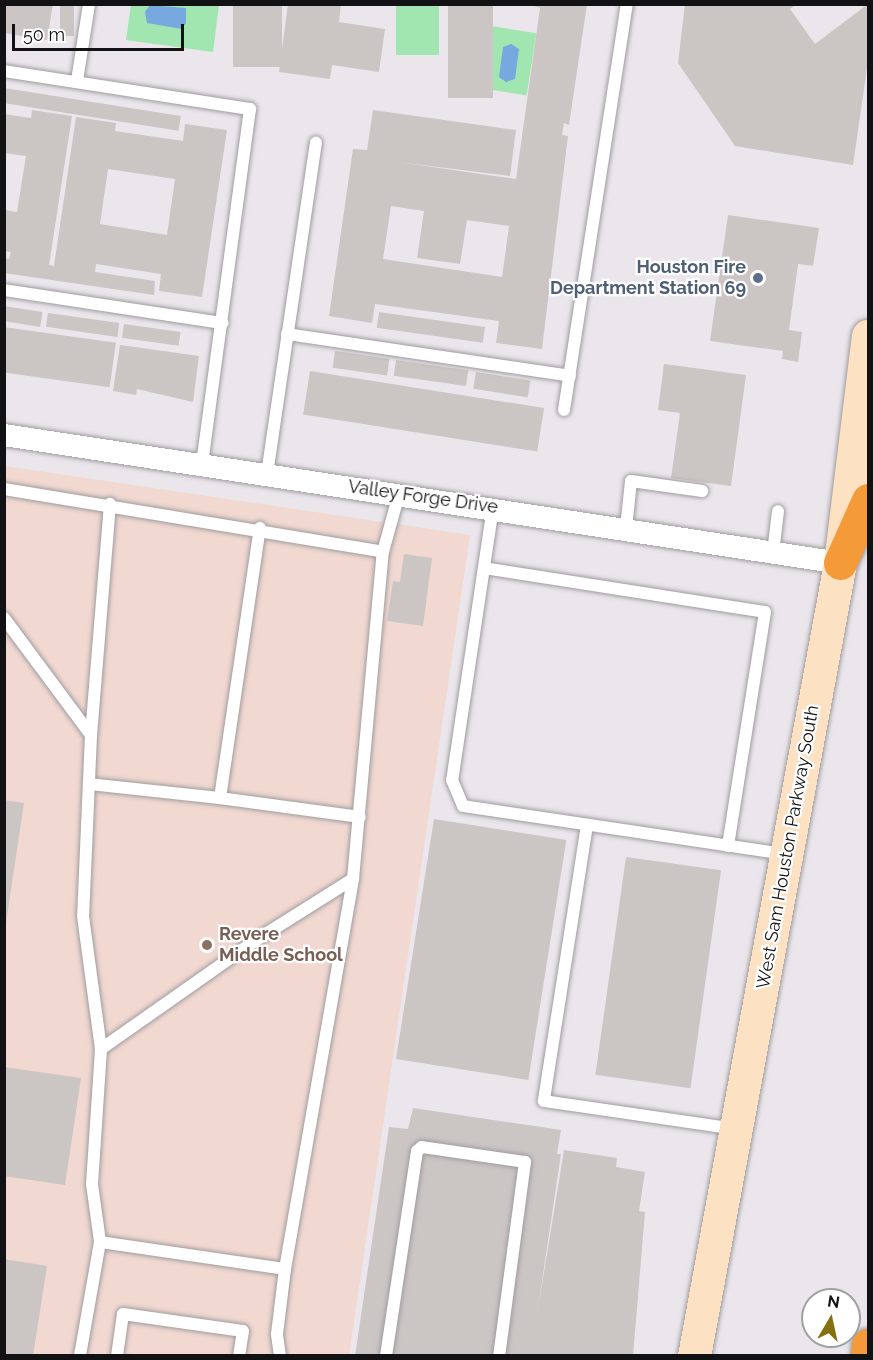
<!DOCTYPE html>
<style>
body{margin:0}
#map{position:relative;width:873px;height:1360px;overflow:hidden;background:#eae6eb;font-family:Raleway,sans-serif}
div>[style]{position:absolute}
.education>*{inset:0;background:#f1d8d0}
.green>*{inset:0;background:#a1e5b1;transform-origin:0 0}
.water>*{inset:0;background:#77a8e0}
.building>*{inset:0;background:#cbc5c4;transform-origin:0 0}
.roads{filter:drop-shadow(0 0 2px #9f9ca0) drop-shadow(0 0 2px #9f9ca0)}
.lane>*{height:12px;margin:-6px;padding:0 6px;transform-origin:6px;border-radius:6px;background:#fff}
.street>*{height:22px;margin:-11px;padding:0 11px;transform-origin:11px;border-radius:11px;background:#fff}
.secondary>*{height:33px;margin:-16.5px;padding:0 16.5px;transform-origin:16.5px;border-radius:16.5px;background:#fce1c3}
.highway>*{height:33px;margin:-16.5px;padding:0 16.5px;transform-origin:16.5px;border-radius:16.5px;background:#f59a38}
.dots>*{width:16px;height:16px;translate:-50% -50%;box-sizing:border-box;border:3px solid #fff;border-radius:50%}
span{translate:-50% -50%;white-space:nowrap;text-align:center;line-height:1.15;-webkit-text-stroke:4.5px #fff;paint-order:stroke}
.service-label{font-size:18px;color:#4e5e75;font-weight:700}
.right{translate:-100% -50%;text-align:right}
.street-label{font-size:18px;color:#121113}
.education-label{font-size:18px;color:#785e54;font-weight:700}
.left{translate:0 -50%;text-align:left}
.frame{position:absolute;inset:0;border:6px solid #121113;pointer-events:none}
.north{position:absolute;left:801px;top:1288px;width:60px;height:60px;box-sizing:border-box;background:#fff;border:2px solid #a0a0a1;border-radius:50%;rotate:9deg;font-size:16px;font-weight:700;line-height:24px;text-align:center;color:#121113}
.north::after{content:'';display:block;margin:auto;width:21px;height:27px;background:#857010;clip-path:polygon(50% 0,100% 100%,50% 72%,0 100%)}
.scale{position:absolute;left:12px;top:24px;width:172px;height:27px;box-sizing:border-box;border:3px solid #121113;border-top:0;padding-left:8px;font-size:18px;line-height:21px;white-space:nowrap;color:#121113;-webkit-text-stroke:4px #fff;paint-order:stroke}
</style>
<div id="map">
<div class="education">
<i style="clip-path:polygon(5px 466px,470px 535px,349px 1355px,5px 1356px)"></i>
</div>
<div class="green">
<i style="clip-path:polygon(131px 5px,219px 5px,213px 52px,126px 40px)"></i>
<i style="left:396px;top:5px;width:43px;height:50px"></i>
<i style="left:491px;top:26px;width:46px;height:63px;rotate:9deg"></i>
</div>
<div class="water">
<i style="clip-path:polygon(150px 5px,186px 8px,186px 23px,182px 29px,147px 23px,145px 12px)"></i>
<i style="clip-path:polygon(511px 44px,519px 49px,515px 79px,506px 82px,499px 77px,503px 47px)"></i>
</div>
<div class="building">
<i style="clip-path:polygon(4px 4px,53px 4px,47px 40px,4px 33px)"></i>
<i style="left:60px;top:4px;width:14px;height:32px"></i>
<i style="left:233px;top:4px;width:49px;height:63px"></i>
<i style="clip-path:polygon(288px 4px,341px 4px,339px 22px,385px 29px,379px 72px,332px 65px,330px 79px,279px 72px)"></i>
<i style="left:448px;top:4px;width:45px;height:94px"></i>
<i style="clip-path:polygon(evenodd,529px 4px,587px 4px,569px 125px,564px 123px,562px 135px,568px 136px,542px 349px,496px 343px,499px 321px,375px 304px,372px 323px,329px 316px,353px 149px,367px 150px,373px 110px,516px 130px,510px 176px,398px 162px,516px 179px,540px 8px,529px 4px,391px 206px,424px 211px,417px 258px,460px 264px,467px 220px,509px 226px,502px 277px,383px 259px,391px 206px)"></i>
<i style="clip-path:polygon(685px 4px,796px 4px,790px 9px,815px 44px,868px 4px,868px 61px,853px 165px,735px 146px,678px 63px)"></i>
<i style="left:4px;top:88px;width:179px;height:15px;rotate:9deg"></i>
<i style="clip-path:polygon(evenodd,32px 110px,72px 116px,49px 265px,54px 266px,76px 117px,116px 123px,115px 131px,183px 141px,185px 124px,227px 130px,202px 297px,159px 291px,161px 274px,96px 264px,95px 272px,155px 281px,154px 295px,4px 273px,4px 258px,9px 259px,11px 252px,5px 251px,5px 210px,17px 212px,26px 156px,4px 153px,4px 114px,31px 118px,32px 110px,108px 169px,175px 179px,167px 235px,100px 224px,108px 169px)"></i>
<i style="clip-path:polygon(728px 215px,819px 228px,813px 266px,798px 264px,789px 330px,802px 332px,798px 362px,782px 359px,783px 351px,710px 341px)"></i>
<i style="left:4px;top:306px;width:39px;height:15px;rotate:9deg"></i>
<i style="left:379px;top:312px;width:107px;height:16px;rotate:8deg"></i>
<i style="left:48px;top:313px;width:72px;height:14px;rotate:8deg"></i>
<i style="left:124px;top:324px;width:57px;height:14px;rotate:8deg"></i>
<i style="left:4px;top:327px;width:113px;height:45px;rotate:8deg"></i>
<i style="clip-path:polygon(120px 345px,199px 356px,193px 402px,137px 389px,136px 395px,113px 391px)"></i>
<i style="left:335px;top:351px;width:55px;height:17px;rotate:8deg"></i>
<i style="left:396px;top:360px;width:73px;height:16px;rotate:8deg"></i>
<i style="clip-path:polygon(664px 364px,746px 375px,731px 486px,671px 478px,680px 413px,658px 410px)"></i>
<i style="left:310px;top:371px;width:237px;height:44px;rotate:9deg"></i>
<i style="left:476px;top:372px;width:55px;height:17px;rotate:9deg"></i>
<i style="clip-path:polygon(404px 554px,432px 558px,423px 626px,387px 621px,393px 581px,400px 582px)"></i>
<i style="clip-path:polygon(4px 800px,24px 803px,6px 923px,4px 923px)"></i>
<i style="left:434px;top:819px;width:134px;height:243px;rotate:9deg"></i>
<i style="left:626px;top:857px;width:96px;height:220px;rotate:8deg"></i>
<i style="clip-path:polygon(4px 1067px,81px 1078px,65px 1185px,4px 1176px)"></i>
<i style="clip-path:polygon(413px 1108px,561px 1130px,557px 1154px,561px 1154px,537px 1315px,564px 1150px,617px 1158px,616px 1167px,645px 1172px,639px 1211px,645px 1212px,633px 1356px,355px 1356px,389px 1127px,408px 1129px)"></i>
<i style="clip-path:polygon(4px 1259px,47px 1266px,33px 1356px,4px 1356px)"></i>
</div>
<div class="roads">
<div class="lane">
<i style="left:4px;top:71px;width:249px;rotate:8.8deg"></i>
<i style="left:250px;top:109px;width:359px;rotate:97.7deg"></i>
<i style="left:77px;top:81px;width:78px;rotate:-81.1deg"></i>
<i style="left:4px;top:290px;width:221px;rotate:8.6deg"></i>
<i style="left:287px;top:334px;width:286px;rotate:8.4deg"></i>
<i style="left:564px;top:410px;width:411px;rotate:-81.2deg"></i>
<i style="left:267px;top:474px;width:335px;rotate:-81.6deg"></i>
<i style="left:4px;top:489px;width:384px;rotate:9.4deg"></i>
<i style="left:493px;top:507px;width:276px;rotate:98.5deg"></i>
<i style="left:452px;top:780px;width:28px;rotate:67deg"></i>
<i style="left:463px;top:806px;width:325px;rotate:8.5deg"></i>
<i style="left:626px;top:528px;width:47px;rotate:-83.9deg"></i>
<i style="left:631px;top:481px;width:72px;rotate:8deg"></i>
<i style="left:773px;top:553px;width:42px;rotate:-83.2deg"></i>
<i style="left:484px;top:568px;width:284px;rotate:8.9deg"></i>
<i style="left:765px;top:612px;width:237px;rotate:99deg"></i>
<i style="left:4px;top:618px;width:146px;rotate:53.4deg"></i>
<i style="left:91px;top:735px;width:181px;rotate:92.5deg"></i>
<i style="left:83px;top:916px;width:134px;rotate:82.3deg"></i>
<i style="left:101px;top:1049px;width:135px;rotate:93.8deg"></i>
<i style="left:92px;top:1184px;width:59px;rotate:82.1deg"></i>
<i style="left:100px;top:1242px;width:116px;rotate:100deg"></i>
<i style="left:91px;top:735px;width:232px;rotate:-85.3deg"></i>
<i style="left:89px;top:784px;width:132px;rotate:6.1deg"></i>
<i style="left:220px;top:798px;width:273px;rotate:-81.6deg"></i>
<i style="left:220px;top:798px;width:141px;rotate:7.7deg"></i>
<i style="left:587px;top:825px;width:279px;rotate:98.9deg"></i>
<i style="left:544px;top:1101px;width:194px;rotate:8.3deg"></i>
<i style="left:101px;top:1049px;width:186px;rotate:-35.1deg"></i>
<i style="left:253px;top:942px;width:118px;rotate:-32.2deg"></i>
<i style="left:100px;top:1242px;width:187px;rotate:8.3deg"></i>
<i style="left:117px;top:1356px;width:42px;rotate:-81.9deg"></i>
<i style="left:123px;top:1314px;width:121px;rotate:8.1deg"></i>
<i style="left:243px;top:1331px;width:25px;rotate:99deg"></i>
<i style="left:280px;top:1356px;width:22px;rotate:-98deg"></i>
<i style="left:277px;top:1334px;width:65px;rotate:-83deg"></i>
<i style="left:285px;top:1269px;width:396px;rotate:-80.1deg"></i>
<i style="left:353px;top:879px;width:328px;rotate:-84.8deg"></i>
<i style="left:383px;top:552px;width:60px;rotate:-74.6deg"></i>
<i style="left:386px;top:1356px;width:207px;rotate:-81.4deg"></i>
<i style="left:417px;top:1151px;width:6px;rotate:-39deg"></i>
<i style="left:422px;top:1147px;width:104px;rotate:8.3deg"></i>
<i style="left:525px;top:1162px;width:196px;rotate:97.6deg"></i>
</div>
<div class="street">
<i style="left:4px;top:435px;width:846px;rotate:8.7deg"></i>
</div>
<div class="secondary">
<i style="left:694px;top:1356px;width:806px;rotate:-79.57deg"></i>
<i style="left:840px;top:563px;width:229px;rotate:-83deg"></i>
</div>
<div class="highway">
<i style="left:840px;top:563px;width:69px;rotate:-66deg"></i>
<i style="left:867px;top:1356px;width:11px;rotate:-85deg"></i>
</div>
</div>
<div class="dots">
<i style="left:758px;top:278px;background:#5c6f8a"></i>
<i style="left:207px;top:945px;background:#8d6e63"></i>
</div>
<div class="service-label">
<span class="right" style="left:746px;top:278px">Houston Fire<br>Department Station 69</span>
</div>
<div class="street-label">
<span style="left:423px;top:497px;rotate:8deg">Valley Forge Drive</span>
<span style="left:788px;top:847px;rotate:-80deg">West Sam Houston Parkway South</span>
</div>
<div class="education-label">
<span class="left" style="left:219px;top:945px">Revere<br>Middle School</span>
</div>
<div class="frame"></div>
<div class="north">N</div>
<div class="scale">50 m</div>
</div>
